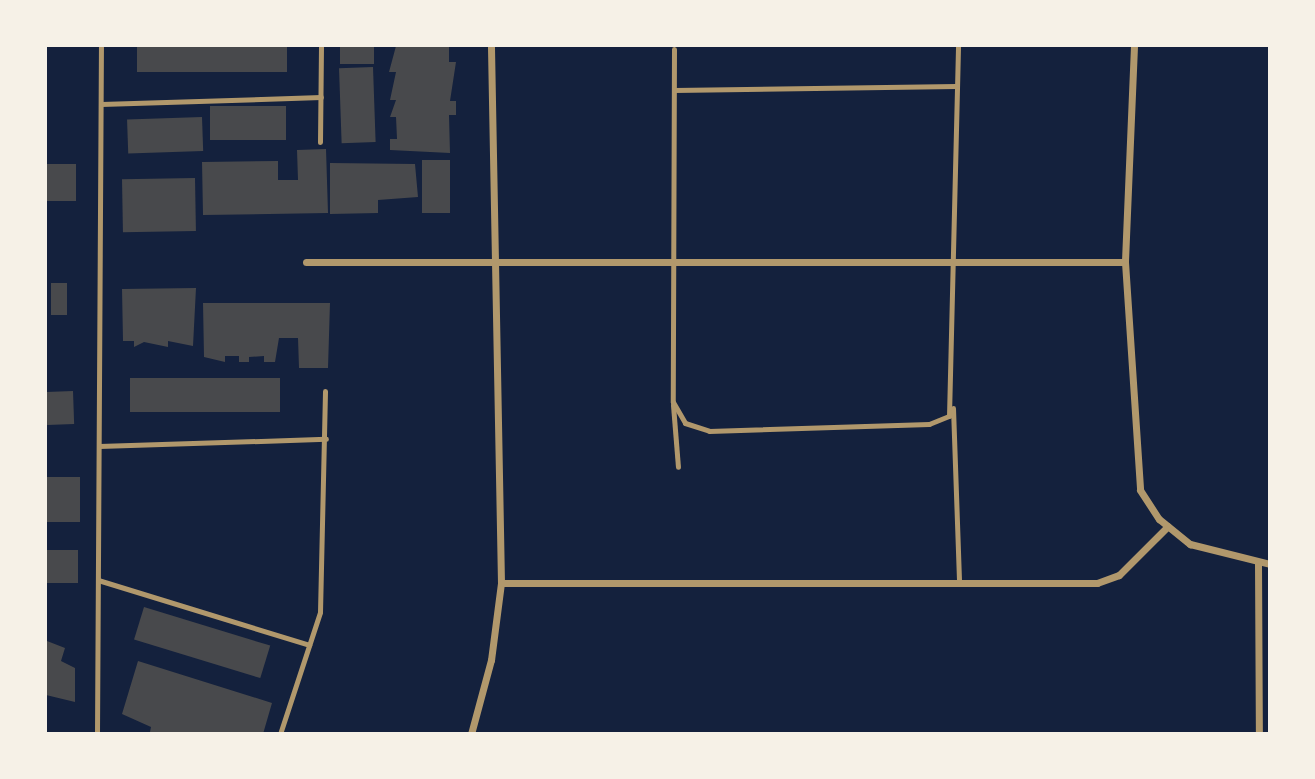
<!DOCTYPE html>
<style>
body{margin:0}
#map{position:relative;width:1315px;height:779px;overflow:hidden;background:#14213d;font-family:"Source Serif 4",serif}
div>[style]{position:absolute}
.building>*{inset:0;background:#48494c;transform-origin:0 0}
.service>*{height:5px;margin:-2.5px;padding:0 2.5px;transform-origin:2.5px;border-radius:2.5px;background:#b1986c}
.minor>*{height:7px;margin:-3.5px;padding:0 3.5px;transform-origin:3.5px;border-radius:3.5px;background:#b1986c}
span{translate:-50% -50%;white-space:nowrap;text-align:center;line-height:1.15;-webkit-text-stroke:5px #f6f1e7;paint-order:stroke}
.frame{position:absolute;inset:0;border:47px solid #f6f1e7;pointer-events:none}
</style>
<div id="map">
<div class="building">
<i style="left:137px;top:46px;width:150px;height:26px"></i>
<i style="left:340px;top:46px;width:34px;height:18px"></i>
<i style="clip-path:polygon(396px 46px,449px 46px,449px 62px,456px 62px,450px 101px,456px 101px,456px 115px,449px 115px,450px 153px,390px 150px,390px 139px,397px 139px,396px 117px,390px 117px,396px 100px,390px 100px,396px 72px,389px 72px)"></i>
<i style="left:373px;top:67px;width:75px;height:34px;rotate:88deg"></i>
<i style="left:286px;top:106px;width:34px;height:76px;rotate:90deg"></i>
<i style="left:202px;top:117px;width:34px;height:75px;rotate:88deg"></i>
<i style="clip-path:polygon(326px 149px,328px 213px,203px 215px,202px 162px,278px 161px,278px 180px,298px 180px,297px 150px)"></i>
<i style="left:422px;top:160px;width:28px;height:53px"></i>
<i style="clip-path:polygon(330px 163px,415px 164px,418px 197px,378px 200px,378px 213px,330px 214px)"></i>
<i style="left:46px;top:164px;width:30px;height:37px"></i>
<i style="left:195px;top:178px;width:53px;height:73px;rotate:89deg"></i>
<i style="left:51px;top:283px;width:16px;height:32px"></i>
<i style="clip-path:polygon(196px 288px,193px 346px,168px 341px,168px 347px,144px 342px,134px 347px,134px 341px,123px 341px,122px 289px)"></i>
<i style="clip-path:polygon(203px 303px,330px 303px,328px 368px,299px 368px,298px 338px,279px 338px,275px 362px,264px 362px,264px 356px,249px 357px,249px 362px,239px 362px,239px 356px,225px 356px,225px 362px,204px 357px)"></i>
<i style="left:280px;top:378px;width:34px;height:150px;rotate:90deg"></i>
<i style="left:73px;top:391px;width:33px;height:27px;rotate:88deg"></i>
<i style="left:46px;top:477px;width:34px;height:45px"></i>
<i style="left:78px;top:550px;width:33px;height:32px;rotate:90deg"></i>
<i style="left:144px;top:607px;width:132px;height:34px;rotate:17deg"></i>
<i style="clip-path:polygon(47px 641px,65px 648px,61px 661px,75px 668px,75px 702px,46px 695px)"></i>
<i style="clip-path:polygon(138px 661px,272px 703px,263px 734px,150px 732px,151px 727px,122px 714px)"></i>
</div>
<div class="service">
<i style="left:674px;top:49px;width:353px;rotate:90.2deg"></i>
<i style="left:673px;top:402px;width:24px;rotate:60deg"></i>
<i style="left:685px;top:423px;width:25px;rotate:18deg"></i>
<i style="left:709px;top:431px;width:220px;rotate:-1.8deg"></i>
<i style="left:929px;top:424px;width:22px;rotate:-22deg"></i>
<i style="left:949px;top:416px;width:370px;rotate:-88.6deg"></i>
<i style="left:674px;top:90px;width:282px;rotate:-0.8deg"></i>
<i style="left:101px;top:104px;width:220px;rotate:-1.8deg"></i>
<i style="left:320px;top:142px;width:96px;rotate:-89.4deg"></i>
<i style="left:673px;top:405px;width:62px;rotate:85.4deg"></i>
<i style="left:953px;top:408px;width:175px;rotate:88deg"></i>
<i style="left:99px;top:446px;width:227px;rotate:-1.8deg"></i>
<i style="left:98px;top:580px;width:221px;rotate:17.1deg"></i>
<i style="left:97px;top:734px;width:688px;rotate:-89.67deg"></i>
<i style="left:280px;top:734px;width:128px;rotate:-71.8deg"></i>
<i style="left:320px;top:612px;width:221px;rotate:-88.7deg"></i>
</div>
<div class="minor">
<i style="left:1134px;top:46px;width:216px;rotate:92.4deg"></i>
<i style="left:1125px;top:262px;width:228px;rotate:86.2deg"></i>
<i style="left:1140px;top:490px;width:35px;rotate:57deg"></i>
<i style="left:1159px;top:519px;width:40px;rotate:39deg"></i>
<i style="left:1190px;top:544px;width:82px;rotate:14deg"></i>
<i style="left:306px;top:262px;width:819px"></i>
<i style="left:1258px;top:563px;width:171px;rotate:89.7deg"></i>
<i style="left:501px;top:583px;width:596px"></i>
<i style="left:1097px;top:583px;width:23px;rotate:-20deg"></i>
<i style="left:1119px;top:575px;width:69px;rotate:-45deg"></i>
<i style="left:471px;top:734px;width:77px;rotate:-74.9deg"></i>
<i style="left:491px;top:660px;width:78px;rotate:-82.6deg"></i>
<i style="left:501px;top:583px;width:537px;rotate:-91.07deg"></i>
</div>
<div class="frame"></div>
</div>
